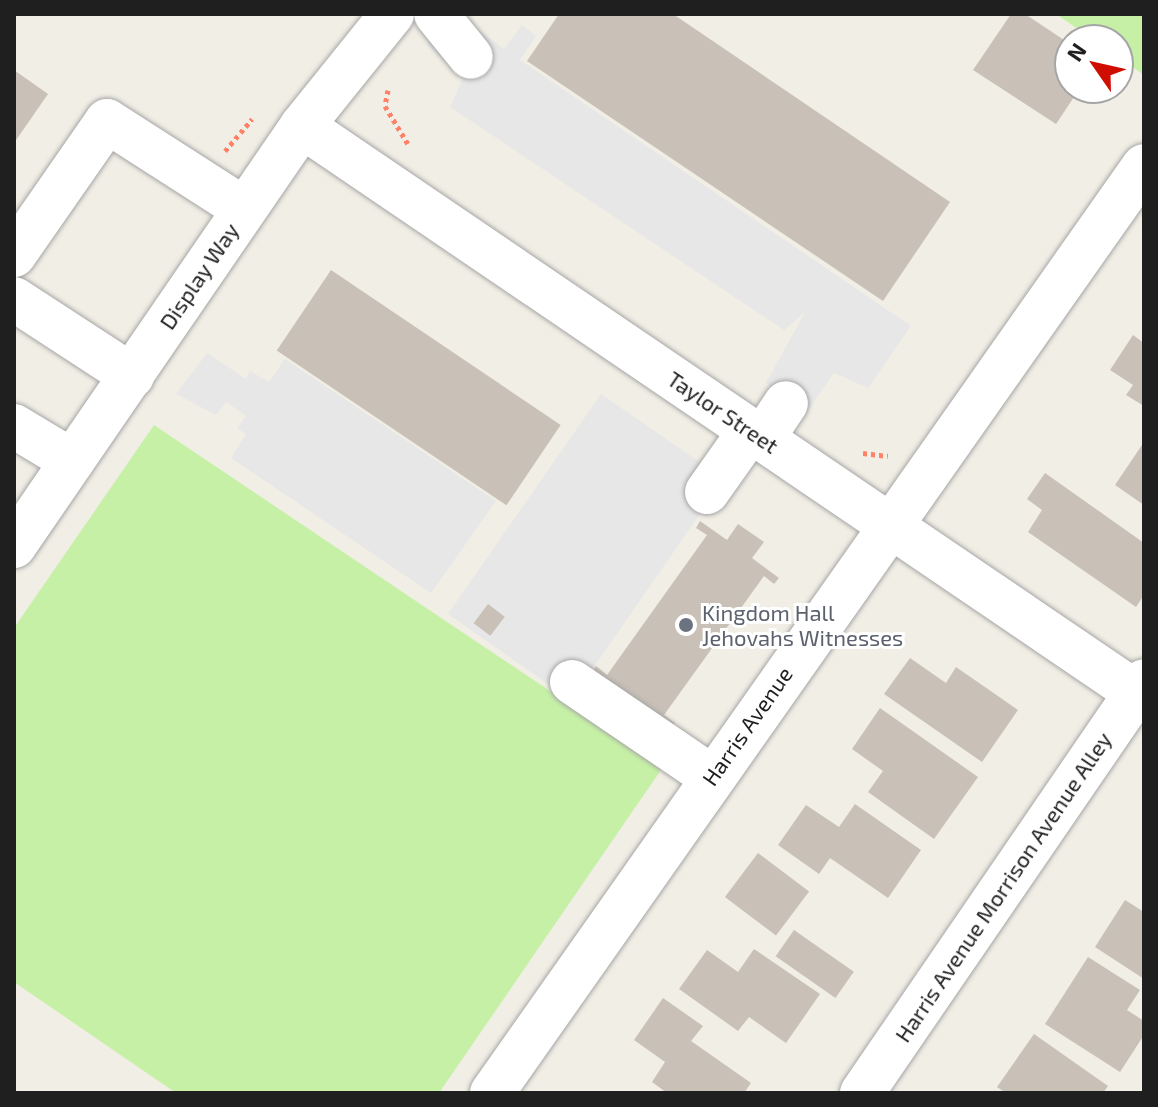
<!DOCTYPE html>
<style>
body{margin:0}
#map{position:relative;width:1158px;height:1107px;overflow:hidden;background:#f1eee5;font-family:"Exo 2",sans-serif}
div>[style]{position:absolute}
.grass>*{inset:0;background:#c6f0a6}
.parking>*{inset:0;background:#e7e7e7}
.building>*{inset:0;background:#c9c0b7;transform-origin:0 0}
.path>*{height:5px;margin-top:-2.5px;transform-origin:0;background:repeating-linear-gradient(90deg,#ff8168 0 4px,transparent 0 8px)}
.roads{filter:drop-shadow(0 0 2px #a6a6a6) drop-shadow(0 0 2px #a6a6a6)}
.minor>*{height:44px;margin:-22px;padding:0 22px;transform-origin:22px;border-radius:22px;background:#fff}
.dots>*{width:22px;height:22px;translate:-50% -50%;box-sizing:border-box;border:4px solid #fff;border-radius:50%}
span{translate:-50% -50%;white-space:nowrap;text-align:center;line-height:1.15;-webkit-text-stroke:6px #fff;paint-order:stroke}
.street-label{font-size:22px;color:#1f1f1f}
.worship-label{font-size:22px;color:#5b616d}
.left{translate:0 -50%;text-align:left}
.frame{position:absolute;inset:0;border:16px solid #1f1f1f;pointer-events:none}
.north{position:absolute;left:1054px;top:24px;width:80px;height:80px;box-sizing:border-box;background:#fff;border:2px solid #a5a5a5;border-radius:50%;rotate:304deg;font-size:22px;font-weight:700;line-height:32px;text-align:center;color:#1f1f1f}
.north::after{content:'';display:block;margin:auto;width:28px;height:36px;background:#cf0d00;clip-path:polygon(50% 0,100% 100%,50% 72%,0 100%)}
</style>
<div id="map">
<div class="grass">
<i style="clip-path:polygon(1056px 14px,1144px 14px,1144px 75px,1118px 57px,1118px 40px,1094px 40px)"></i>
<i style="clip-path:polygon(154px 425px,663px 767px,439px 1093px,176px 1093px,14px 982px,14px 628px)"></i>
</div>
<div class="parking">
<i style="clip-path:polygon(457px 14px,504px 49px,522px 25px,536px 36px,520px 60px,911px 326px,868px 388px,834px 373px,807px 412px,766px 383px,805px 312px,784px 330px,450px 107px,463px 78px,427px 45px)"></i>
<i style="clip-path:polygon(207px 353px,246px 379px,250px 371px,269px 382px,285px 359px,496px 501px,431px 593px,231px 458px,246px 434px,237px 428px,246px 416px,226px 402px,216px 415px,176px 394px)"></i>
<i style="clip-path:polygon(601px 394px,724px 479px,587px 677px,641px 749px,448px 614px)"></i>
</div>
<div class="building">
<i style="clip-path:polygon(559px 14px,673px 14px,950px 202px,883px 301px,527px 61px)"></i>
<i style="clip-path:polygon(1011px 14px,1025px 14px,1070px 44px,1070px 88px,1080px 88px,1056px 124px,973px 70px)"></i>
<i style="clip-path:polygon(14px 70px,48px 94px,14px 143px)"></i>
<i style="left:331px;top:270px;width:277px;height:97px;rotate:34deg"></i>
<i style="clip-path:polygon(1133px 335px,1144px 343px,1144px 406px,1126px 395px,1133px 385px,1110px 370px)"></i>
<i style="clip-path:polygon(1144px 442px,1144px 505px,1115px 485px)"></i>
<i style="clip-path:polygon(1045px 473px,1144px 543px,1144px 595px,1136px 607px,1028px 532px,1042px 510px,1027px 499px)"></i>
<i style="clip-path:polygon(700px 521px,727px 540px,738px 524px,764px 542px,752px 558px,779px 578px,774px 584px,764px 576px,664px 715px,675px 723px,671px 729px,592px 673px,596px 666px,607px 675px,707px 535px,696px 528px)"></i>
<i style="left:488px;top:604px;width:21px;height:24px;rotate:37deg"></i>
<i style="clip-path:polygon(910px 658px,946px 683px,956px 667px,1018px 710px,982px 762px,884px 694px)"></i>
<i style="clip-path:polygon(880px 708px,978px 777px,934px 839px,868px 792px,883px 771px,852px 749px)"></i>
<i style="clip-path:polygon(855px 804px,921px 850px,888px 898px,830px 858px,819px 874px,778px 845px,806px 805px,839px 827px)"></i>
<i style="left:758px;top:853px;width:64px;height:55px;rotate:37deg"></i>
<i style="clip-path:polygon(1125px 900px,1144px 912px,1144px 979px,1095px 947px)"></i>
<i style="left:794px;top:930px;width:73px;height:32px;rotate:35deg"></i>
<i style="clip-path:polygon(754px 949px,820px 994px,786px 1043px,749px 1017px,738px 1031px,679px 989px,707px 950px,738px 972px)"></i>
<i style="clip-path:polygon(1088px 957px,1140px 990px,1127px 1010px,1144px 1021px,1144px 1035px,1120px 1072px,1045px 1024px)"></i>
<i style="clip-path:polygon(663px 998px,703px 1026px,691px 1041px,751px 1083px,744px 1093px,667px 1093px,652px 1082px,665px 1062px,634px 1040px)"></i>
<i style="clip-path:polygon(1034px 1034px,1108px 1086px,1103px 1093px,1006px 1093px,997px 1087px)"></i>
</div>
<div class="path">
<i style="left:388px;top:90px;width:16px;rotate:101deg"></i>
<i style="left:385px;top:106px;width:44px;rotate:58.8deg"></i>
<i style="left:225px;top:151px;width:42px;rotate:-49.8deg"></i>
<i style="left:863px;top:453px;width:25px;rotate:7deg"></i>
</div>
<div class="roads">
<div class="minor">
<i style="left:436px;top:14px;width:55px;rotate:50.9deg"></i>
<i style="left:302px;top:126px;width:1018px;rotate:34.19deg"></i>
<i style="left:14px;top:255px;width:163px;rotate:-55.2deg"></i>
<i style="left:107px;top:121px;width:163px;rotate:32.7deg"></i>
<i style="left:14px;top:299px;width:141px;rotate:33.1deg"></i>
<i style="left:14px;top:426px;width:68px;rotate:31.1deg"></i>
<i style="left:762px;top:439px;width:43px;rotate:-56.3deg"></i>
<i style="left:707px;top:492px;width:75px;rotate:-54.8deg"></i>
<i style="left:14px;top:546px;width:509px;rotate:-55.56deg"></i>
<i style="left:302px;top:126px;width:144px;rotate:-51.2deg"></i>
<i style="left:572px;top:682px;width:169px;rotate:34.2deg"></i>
<i style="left:492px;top:1093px;width:1133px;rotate:-54.88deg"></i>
<i style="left:862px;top:1093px;width:499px;rotate:-55.6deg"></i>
</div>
</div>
<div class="dots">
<i style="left:686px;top:625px;background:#6b7280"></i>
</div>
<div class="street-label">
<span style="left:199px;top:276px;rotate:-56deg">Display Way</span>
<span style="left:723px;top:412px;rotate:34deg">Taylor Street</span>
<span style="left:747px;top:726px;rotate:-55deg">Harris Avenue</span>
<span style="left:1003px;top:887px;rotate:-56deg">Harris Avenue Morrison Avenue Alley</span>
</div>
<div class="worship-label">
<span class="left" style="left:702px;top:625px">Kingdom Hall<br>Jehovahs Witnesses</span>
</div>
<div class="frame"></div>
<div class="north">N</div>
</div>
